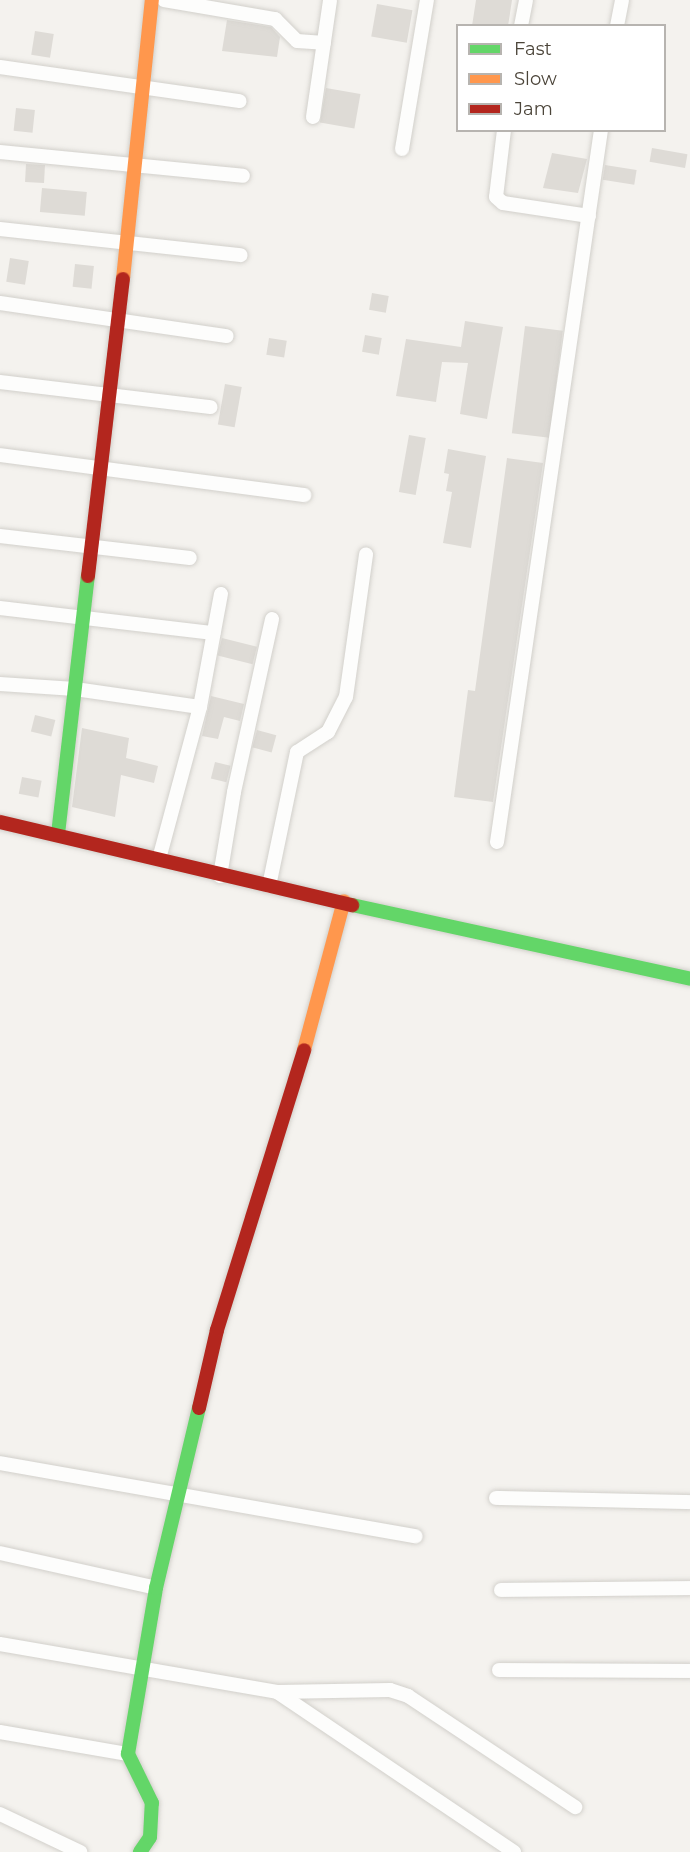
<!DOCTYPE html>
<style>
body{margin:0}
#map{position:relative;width:690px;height:1852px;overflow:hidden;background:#f4f2ee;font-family:Montserrat,sans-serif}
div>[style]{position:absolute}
.building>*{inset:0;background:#dedbd6;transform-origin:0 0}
.roads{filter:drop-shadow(0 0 2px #d2d0cb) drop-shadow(0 0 2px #d2d0cb)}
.street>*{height:14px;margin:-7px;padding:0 7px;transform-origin:7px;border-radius:7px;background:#fdfdfc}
.fast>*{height:14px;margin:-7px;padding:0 7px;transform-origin:7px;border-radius:7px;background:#63d668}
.slow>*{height:14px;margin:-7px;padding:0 7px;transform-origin:7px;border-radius:7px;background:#ff974d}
.jam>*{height:14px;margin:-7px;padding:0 7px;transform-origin:7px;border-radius:7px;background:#b3261e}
span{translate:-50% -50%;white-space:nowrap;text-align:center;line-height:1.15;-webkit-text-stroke:5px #fff;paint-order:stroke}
.legend{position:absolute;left:456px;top:24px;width:210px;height:108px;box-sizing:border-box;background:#fff;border:2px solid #b7b4b0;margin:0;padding:8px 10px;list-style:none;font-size:18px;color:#4b4439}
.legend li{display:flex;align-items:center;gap:12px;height:30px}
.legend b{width:30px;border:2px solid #b7b4b0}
</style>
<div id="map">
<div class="building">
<i style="clip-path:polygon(476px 0,512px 0,508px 26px,472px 26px)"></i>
<i style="left:377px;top:4px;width:36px;height:33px;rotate:10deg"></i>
<i style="clip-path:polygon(227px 20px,271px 27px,280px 37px,277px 57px,222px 51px)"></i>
<i style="left:35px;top:31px;width:19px;height:24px;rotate:9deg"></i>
<i style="left:326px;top:88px;width:35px;height:35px;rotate:10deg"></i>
<i style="left:16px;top:108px;width:19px;height:23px;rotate:6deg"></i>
<i style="left:652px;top:148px;width:36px;height:14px;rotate:10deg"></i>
<i style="clip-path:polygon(552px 153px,587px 159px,578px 193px,543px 188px)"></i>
<i style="left:26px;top:164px;width:19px;height:18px;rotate:3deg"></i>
<i style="left:605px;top:165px;width:32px;height:15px;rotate:9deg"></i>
<i style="left:42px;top:188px;width:45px;height:24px;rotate:5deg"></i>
<i style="left:10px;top:258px;width:19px;height:24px;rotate:9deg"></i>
<i style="left:75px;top:264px;width:19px;height:23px;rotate:6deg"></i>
<i style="left:372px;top:293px;width:17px;height:17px;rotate:10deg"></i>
<i style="clip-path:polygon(465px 321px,503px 327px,487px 419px,460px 414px,468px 363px,442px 362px,436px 402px,396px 396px,406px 339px,461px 347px)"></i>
<i style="left:525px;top:326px;width:38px;height:108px;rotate:7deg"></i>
<i style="left:365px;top:335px;width:17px;height:17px;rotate:10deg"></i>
<i style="left:269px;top:338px;width:18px;height:17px;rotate:9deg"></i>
<i style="left:225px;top:384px;width:17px;height:41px;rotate:10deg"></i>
<i style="left:409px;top:435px;width:17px;height:58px;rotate:10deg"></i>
<i style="clip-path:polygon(448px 449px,486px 456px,471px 548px,443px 543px,452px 492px,446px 491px,449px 474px,444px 473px)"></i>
<i style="clip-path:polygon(507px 458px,543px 463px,493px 802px,454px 797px,468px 690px,475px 691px)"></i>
<i style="left:222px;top:638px;width:36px;height:18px;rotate:14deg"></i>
<i style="clip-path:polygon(211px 696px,244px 704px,240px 721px,224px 717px,218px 739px,202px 736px)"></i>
<i style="left:35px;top:715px;width:21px;height:17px;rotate:14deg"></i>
<i style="clip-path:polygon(82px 728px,129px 738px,126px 758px,158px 766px,154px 783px,121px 775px,115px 817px,72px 807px)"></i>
<i style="left:257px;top:730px;width:20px;height:18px;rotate:15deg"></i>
<i style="left:215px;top:762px;width:16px;height:17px;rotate:14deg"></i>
<i style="left:22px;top:777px;width:20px;height:17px;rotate:11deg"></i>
</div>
<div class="roads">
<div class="street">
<i style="left:164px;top:0;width:113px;rotate:9.7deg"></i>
<i style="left:275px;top:19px;width:31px;rotate:45deg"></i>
<i style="left:297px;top:41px;width:27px;rotate:4deg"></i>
<i style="left:521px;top:26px;width:26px;rotate:-79deg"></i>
<i style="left:617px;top:26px;width:26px;rotate:-79deg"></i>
<i style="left:0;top:67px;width:242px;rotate:8.1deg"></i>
<i style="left:313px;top:117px;width:118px;rotate:-81.7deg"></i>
<i style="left:504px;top:130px;width:67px;rotate:96.8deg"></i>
<i style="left:496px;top:197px;width:9px;rotate:41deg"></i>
<i style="left:503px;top:203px;width:87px;rotate:8.6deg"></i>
<i style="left:402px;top:149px;width:151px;rotate:-80.5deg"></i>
<i style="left:0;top:152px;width:244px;rotate:5.6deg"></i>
<i style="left:0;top:229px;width:242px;rotate:6.2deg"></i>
<i style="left:0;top:303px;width:229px;rotate:8.3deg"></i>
<i style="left:0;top:382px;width:212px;rotate:6.8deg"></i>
<i style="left:0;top:455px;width:307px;rotate:7.5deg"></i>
<i style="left:0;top:536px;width:191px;rotate:6.6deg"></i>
<i style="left:0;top:608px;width:215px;rotate:6.7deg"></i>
<i style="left:0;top:684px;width:75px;rotate:3.8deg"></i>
<i style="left:75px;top:689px;width:126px;rotate:8.2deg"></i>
<i style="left:497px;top:842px;width:720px;rotate:-81.69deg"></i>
<i style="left:159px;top:859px;width:157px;rotate:-74.9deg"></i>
<i style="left:200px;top:707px;width:115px;rotate:-79.5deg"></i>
<i style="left:220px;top:876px;width:85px;rotate:-80.5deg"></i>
<i style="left:234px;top:792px;width:177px;rotate:-77.6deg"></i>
<i style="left:269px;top:886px;width:137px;rotate:-78.2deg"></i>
<i style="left:297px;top:752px;width:37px;rotate:-33deg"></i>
<i style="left:328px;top:732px;width:39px;rotate:-63deg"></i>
<i style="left:346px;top:697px;width:144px;rotate:-82deg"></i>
<i style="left:0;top:1463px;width:422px;rotate:10deg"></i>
<i style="left:496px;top:1498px;width:194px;rotate:1.2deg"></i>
<i style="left:0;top:1553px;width:160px;rotate:12.6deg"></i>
<i style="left:501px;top:1590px;width:189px;rotate:-0.6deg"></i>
<i style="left:0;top:1644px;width:281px;rotate:9.8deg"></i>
<i style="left:277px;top:1692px;width:113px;rotate:-1deg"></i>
<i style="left:390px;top:1690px;width:19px;rotate:18deg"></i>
<i style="left:408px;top:1696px;width:201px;rotate:33.6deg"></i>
<i style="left:499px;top:1670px;width:191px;rotate:0.3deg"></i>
<i style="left:277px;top:1692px;width:286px;rotate:34deg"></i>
<i style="left:0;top:1732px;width:130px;rotate:9.8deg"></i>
<i style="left:0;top:1814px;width:89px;rotate:25.4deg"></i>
</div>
<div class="fast">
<i style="left:58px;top:834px;width:260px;rotate:-83.4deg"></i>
<i style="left:352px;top:905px;width:346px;rotate:12.3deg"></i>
<i style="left:140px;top:1852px;width:18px;rotate:-56deg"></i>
<i style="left:150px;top:1837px;width:34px;rotate:-87deg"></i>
<i style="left:152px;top:1803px;width:55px;rotate:-116.1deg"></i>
<i style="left:128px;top:1754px;width:168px;rotate:-80.4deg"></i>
<i style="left:156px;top:1588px;width:185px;rotate:-76.6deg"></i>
</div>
<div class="slow">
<i style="left:123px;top:279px;width:281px;rotate:-84.1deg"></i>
<i style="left:304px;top:1050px;width:154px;rotate:-75deg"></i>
</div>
<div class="jam">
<i style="left:88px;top:576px;width:299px;rotate:-83.3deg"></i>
<i style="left:0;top:822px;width:362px;rotate:13.3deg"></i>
<i style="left:199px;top:1408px;width:80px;rotate:-77deg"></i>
<i style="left:217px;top:1330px;width:293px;rotate:-72.7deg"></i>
</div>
</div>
<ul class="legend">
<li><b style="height:8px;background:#63d668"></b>Fast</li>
<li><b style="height:8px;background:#ff974d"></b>Slow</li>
<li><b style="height:8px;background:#b3261e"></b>Jam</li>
</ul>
</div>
